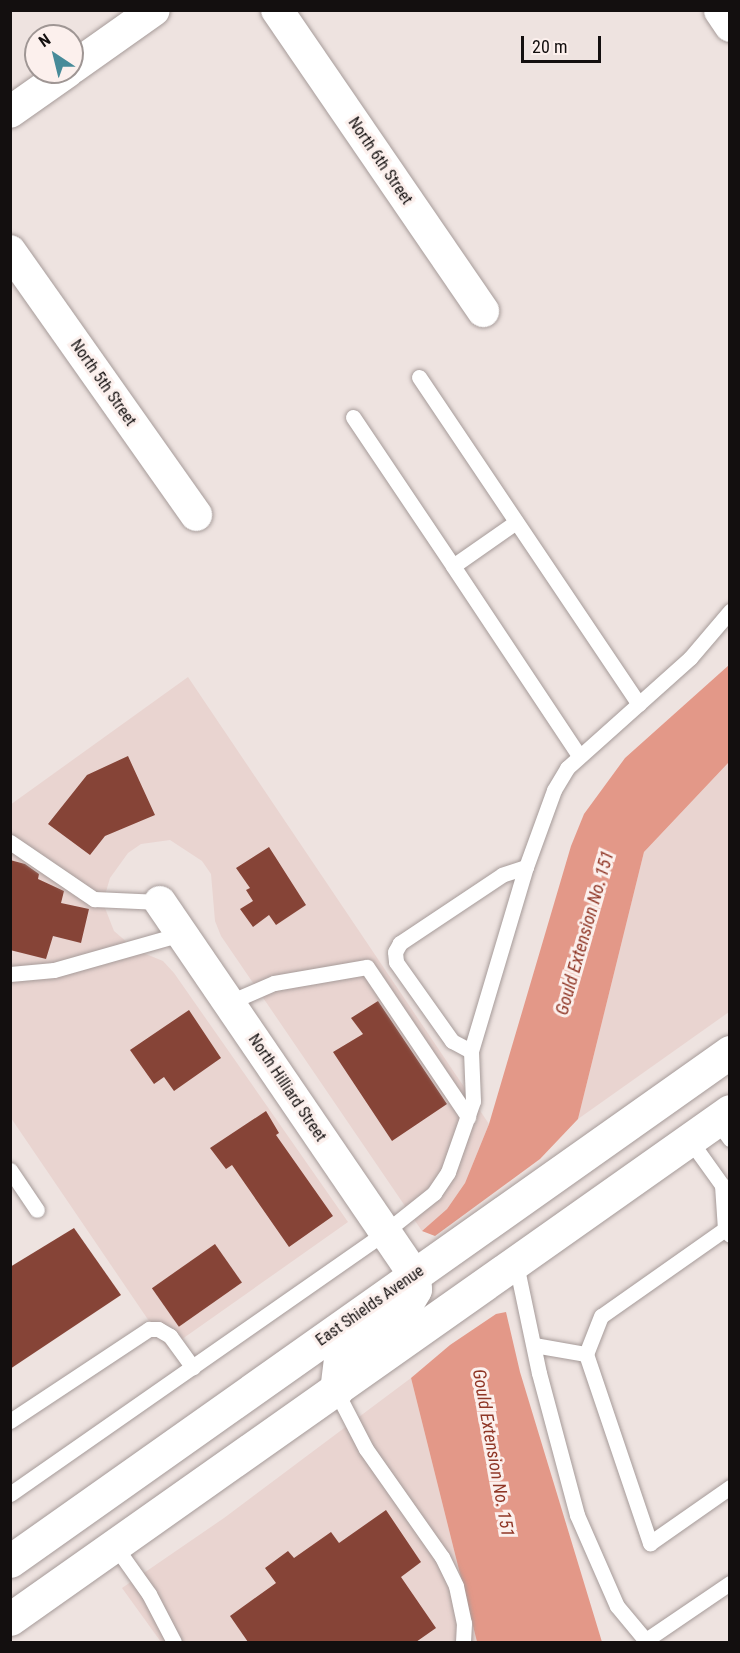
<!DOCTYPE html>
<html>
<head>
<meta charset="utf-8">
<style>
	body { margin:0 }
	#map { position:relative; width:740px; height:1653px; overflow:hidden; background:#eee3e0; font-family:"Roboto Condensed",sans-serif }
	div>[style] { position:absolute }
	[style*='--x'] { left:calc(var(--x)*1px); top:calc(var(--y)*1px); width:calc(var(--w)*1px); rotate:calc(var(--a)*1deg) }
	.built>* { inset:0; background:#e9d4d0 }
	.water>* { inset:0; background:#e39888 }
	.building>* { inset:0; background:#864437; transform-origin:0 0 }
	.roads { filter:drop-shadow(0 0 2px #a69b99) drop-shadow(0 0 2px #a69b99) }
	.lane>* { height:15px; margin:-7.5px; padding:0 7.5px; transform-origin:7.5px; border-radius:7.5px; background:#fff }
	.street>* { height:32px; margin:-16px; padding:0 16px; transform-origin:16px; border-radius:16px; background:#fff }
	.secondary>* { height:33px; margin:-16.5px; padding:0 16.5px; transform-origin:16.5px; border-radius:16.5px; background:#fff }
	span { translate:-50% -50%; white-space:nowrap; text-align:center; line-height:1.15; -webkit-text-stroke:6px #fcf0ed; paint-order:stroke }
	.street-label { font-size:16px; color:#130f0f }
	.water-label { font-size:18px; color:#8f3626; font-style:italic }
	.frame { position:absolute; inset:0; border:12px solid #130f0f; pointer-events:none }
	.north { position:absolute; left:24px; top:24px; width:60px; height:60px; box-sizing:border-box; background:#fcf0ed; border:2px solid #9f9694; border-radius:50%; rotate:325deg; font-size:16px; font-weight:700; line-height:24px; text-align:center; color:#130f0f }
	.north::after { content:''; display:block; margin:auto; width:21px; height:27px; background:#478b99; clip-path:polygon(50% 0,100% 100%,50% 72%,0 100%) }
	.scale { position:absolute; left:521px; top:36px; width:80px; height:27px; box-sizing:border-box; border:3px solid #130f0f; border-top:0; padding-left:8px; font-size:18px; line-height:21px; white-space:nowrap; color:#130f0f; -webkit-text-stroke:4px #fcf0ed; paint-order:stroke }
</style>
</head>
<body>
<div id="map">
	<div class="built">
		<i style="clip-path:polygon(188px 677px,489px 1124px,465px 1183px,447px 1209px,422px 1231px,221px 936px,215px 921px,211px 874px,202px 861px,170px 840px,141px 844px,128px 853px,110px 878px,105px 895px,105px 908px,114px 931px,136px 950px,163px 961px,174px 973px,348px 1222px,168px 1349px,11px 1118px,10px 805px)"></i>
		<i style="clip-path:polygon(729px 762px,729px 1012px,578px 1119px,644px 852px)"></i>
		<i style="clip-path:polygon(411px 1378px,477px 1642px,161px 1642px,122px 1588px,224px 1518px)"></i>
	</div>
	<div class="water">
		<i style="clip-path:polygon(729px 665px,729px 762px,644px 852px,578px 1119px,540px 1159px,435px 1236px,422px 1231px,447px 1209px,465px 1183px,489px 1124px,571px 846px,584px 814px,625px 758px)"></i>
		<i style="clip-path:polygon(506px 1312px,520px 1372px,602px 1642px,477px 1642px,411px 1378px,450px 1345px,496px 1314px)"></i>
	</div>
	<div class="building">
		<i style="clip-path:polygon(128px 756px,155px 815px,105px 836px,90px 855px,48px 824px,87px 775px)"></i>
		<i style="clip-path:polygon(269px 847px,306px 905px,276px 925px,269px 915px,253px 927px,240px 909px,253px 901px,246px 890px,250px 888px,236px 868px)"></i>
		<i style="clip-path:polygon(10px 860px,25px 864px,39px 874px,38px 879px,64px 891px,61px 903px,89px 909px,81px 943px,53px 936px,46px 959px,10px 950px)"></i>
		<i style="clip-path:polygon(378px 1001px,447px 1104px,392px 1141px,333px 1052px,363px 1034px,351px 1018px)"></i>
		<i style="clip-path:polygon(189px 1010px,221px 1058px,174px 1091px,164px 1077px,154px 1084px,130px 1050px)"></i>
		<i style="clip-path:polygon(266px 1111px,279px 1133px,276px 1135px,333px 1216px,289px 1247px,232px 1165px,226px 1169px,210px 1148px)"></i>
		<i style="clip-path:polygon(74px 1228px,121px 1295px,10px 1369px,10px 1267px)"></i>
		<i style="left:215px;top:1244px;width:47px;height:77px;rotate:55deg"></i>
		<i style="clip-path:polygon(386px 1510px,421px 1562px,401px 1577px,436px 1628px,416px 1642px,248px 1642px,230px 1616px,276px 1583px,265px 1568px,288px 1551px,294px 1558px,331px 1532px,339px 1543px)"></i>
	</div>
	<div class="roads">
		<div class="lane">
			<i style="--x:419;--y:377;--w:394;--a:56.1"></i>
			<i style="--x:353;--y:417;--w:179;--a:56.1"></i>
			<i style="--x:453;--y:566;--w:77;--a:-34.9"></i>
			<i style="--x:453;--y:566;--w:228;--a:56.4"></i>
			<i style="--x:10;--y:842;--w:102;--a:34.2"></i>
			<i style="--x:94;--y:899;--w:66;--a:2.6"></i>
			<i style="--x:526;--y:867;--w:82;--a:-70"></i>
			<i style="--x:554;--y:790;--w:26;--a:-59"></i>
			<i style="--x:567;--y:768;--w:165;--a:-41.8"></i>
			<i style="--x:690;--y:658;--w:62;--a:-49.6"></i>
			<i style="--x:10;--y:974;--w:44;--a:-5.2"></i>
			<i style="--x:54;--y:970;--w:132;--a:-15.8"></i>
			<i style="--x:230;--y:1002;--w:48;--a:-23.4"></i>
			<i style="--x:274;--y:983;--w:94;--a:-9.8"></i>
			<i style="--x:367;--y:967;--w:181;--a:56"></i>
			<i style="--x:716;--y:1120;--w:24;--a:54"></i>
			<i style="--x:689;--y:1139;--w:57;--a:54.3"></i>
			<i style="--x:722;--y:1185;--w:44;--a:86.1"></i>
			<i style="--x:10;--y:1170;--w:48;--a:56"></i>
			<i style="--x:730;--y:1235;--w:8;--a:-130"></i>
			<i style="--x:725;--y:1229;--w:151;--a:144.9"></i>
			<i style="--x:601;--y:1316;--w:41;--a:111.5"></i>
			<i style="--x:586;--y:1354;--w:200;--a:71.3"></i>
			<i style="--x:650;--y:1543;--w:98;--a:-35"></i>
			<i style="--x:516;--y:1264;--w:111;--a:78.1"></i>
			<i style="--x:539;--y:1373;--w:147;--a:75"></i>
			<i style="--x:577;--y:1515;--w:99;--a:66.3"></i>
			<i style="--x:617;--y:1606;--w:47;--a:50.2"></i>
			<i style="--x:534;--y:1345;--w:53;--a:9.8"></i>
			<i style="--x:336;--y:1391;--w:65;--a:62.7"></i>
			<i style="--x:366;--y:1449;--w:132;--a:54.9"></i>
			<i style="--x:442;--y:1557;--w:32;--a:64"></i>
			<i style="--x:456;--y:1586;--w:38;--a:78"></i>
			<i style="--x:464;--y:1623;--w:19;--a:93"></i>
			<i style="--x:10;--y:1421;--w:167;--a:-33.5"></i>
			<i style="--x:149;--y:1329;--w:9;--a:0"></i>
			<i style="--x:158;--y:1329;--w:14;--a:30"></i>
			<i style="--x:170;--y:1336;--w:39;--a:54"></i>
			<i style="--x:10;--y:1494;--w:457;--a:-34.9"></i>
			<i style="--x:385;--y:1232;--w:63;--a:-38.5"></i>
			<i style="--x:434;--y:1193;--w:25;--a:-56"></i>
			<i style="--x:448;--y:1172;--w:75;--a:-70.6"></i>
			<i style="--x:473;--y:1101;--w:50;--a:-92.3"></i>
			<i style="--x:471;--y:1051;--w:192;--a:-73.4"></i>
			<i style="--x:526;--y:867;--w:25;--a:162"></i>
			<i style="--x:502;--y:875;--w:123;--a:146.3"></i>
			<i style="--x:400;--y:943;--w:10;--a:119"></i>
			<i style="--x:395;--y:952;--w:10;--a:84"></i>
			<i style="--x:396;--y:962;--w:97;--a:54.7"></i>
			<i style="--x:452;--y:1041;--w:21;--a:28"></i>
			<i style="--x:115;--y:1546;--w:59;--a:54.7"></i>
			<i style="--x:149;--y:1594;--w:54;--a:62.5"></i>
			<i style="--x:646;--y:1640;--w:102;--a:-34.2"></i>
		</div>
		<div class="street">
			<i style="--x:277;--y:10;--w:365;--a:55.6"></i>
			<i style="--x:72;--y:68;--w:100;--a:-35.3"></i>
			<i style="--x:10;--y:112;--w:70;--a:-35.1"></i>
			<i style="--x:10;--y:251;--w:323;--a:54.8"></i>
			<i style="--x:160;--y:902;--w:450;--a:55.7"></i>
		</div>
		<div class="secondary">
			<i style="--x:720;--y:10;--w:18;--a:56"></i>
			<i style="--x:336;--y:1391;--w:31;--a:-83"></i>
			<i style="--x:340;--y:1360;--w:74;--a:-36.7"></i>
			<i style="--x:399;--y:1316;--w:31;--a:-59"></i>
			<i style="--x:415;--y:1289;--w:15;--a:-94"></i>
			<i style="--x:10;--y:1561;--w:882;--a:-35.26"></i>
			<i style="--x:10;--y:1619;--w:881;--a:-35.21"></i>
		</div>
	</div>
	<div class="street-label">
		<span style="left:380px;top:161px;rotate:56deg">North 6th Street</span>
		<span style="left:103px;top:383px;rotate:55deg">North 5th Street</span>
		<span style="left:287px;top:1088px;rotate:56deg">North Hilliard Street</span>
		<span style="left:370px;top:1306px;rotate:-35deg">East Shields Avenue</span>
	</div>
	<div class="water-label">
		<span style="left:585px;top:933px;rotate:-74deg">Gould Extension No. 151</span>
		<span style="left:493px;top:1453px;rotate:80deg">Gould Extension No. 151</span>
	</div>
	<div class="frame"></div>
	<div class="north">N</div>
	<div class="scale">20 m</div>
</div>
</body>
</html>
